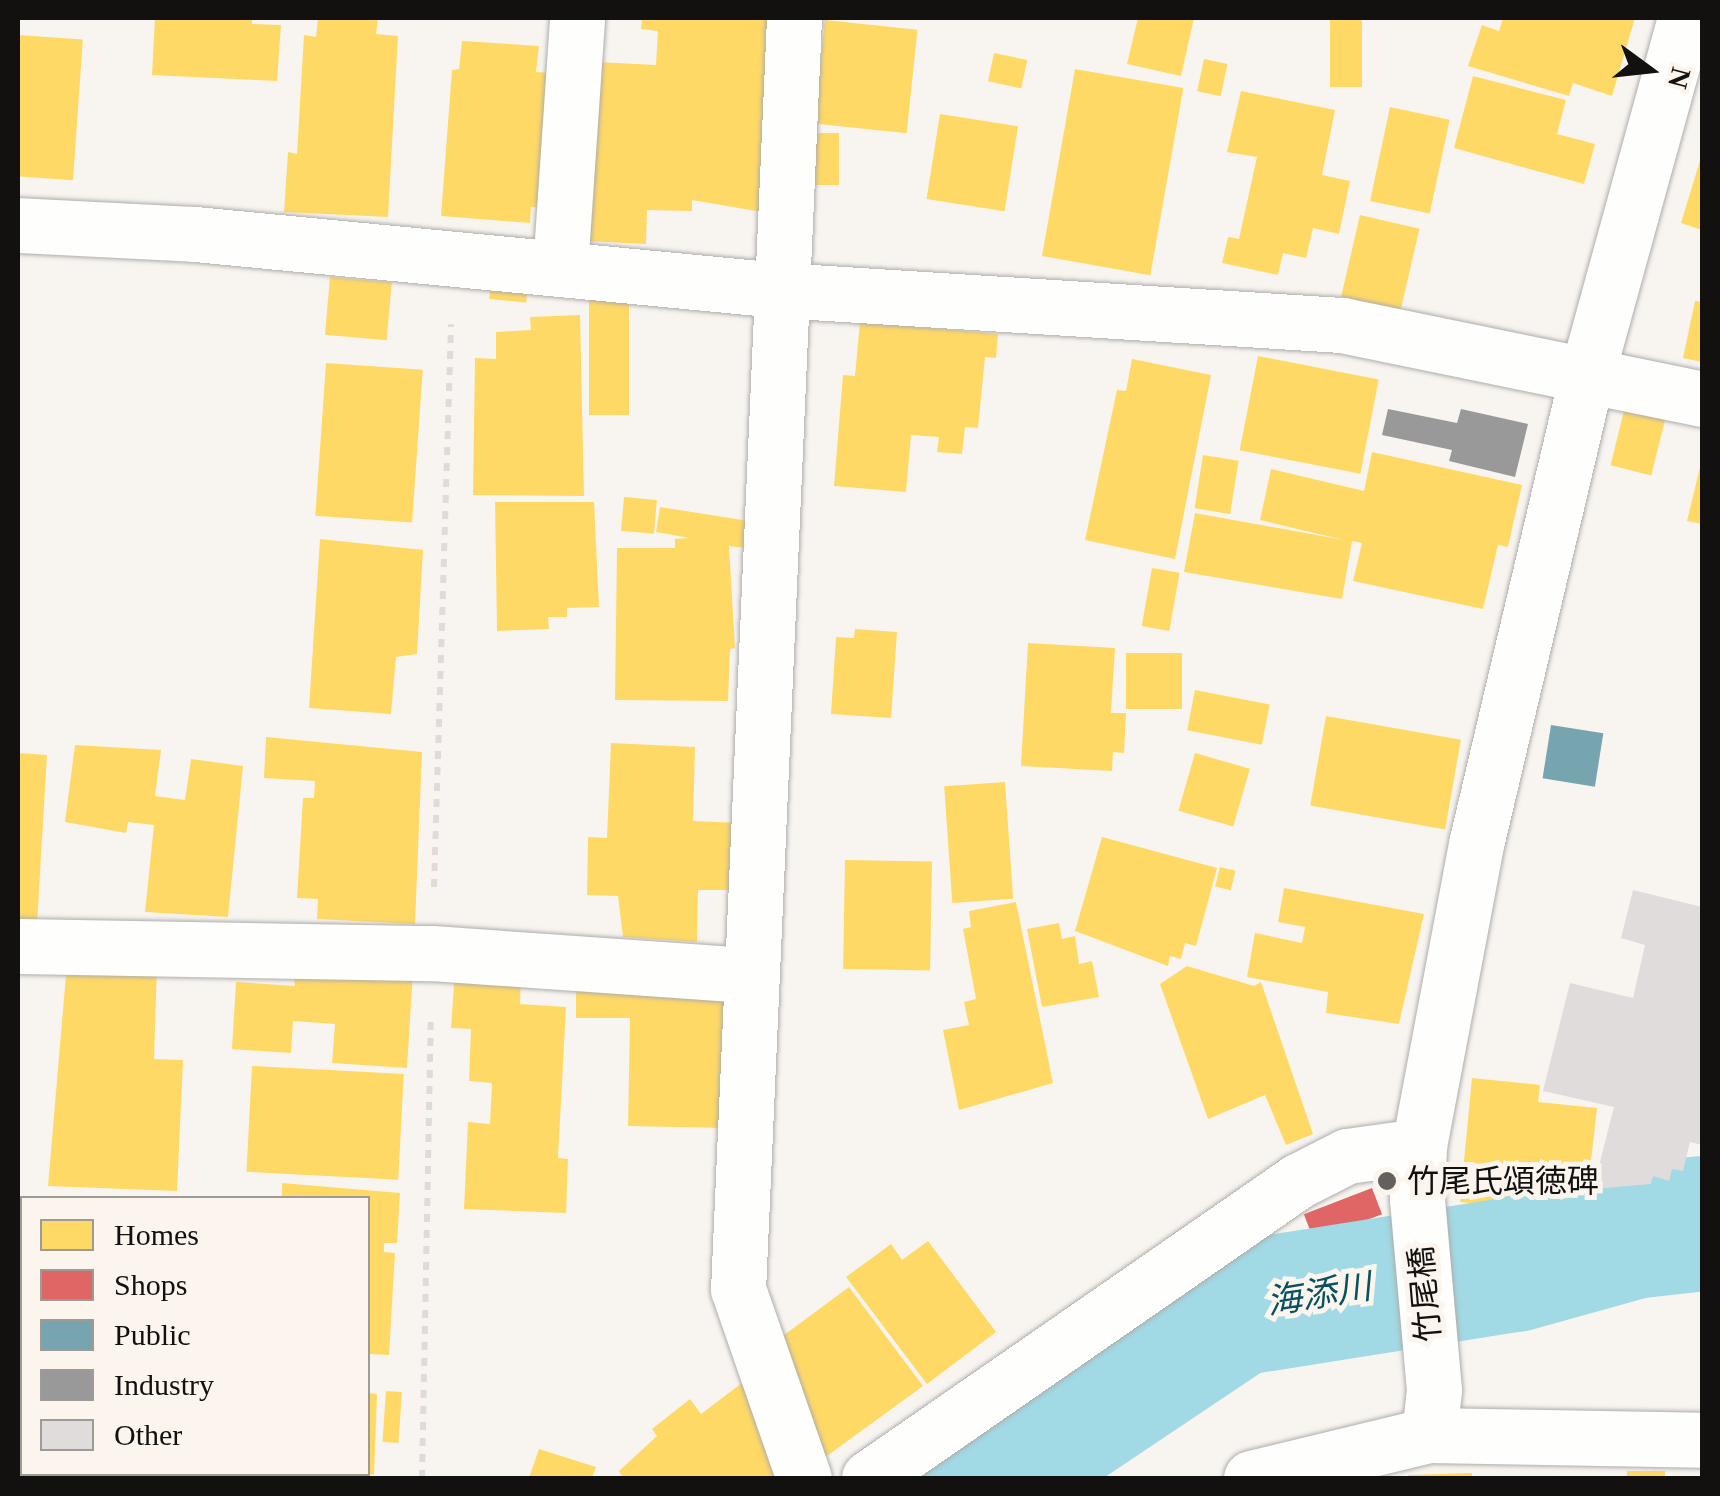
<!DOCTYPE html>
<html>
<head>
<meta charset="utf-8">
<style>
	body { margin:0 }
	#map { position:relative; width:1720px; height:1496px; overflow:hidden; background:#f8f5f1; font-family:"Times New Roman","Noto Sans JP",serif }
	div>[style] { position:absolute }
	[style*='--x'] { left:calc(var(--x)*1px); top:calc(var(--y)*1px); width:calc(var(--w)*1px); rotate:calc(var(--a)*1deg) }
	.homes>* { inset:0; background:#ffd966; transform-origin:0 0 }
	.shops>* { inset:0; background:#e06666; transform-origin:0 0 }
	.public>* { inset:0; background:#76a5af; transform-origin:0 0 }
	.industry>* { inset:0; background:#999 }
	.river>* { height:135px; margin:-67.5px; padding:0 67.5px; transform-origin:67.5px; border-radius:67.5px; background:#a1d9e4 }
	.building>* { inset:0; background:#dfdcdb }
	.path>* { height:6px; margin-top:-3px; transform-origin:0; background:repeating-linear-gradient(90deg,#dddcda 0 8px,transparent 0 16px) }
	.roads { filter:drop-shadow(0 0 2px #afadaa) drop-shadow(0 0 2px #afadaa) }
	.minor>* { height:55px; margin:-27.5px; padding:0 27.5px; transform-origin:27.5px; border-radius:27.5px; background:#fefefd }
	.dots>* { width:28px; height:28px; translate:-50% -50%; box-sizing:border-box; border:5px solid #fbf5ee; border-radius:50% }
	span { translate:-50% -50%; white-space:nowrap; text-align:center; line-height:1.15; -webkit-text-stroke:10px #fbf5ee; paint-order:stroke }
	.poi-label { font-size:32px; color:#13110f }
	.left { translate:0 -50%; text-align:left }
	.street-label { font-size:32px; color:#13110f }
	.water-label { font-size:35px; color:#07525e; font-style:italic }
	.frame { position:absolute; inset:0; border:20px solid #13110f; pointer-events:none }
	.legend { position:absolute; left:20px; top:1196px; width:350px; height:280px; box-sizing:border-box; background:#fbf5ee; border:2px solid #9e9a95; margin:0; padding:12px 18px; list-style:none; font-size:30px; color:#13110f }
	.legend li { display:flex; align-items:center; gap:20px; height:50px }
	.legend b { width:50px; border:2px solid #9e9a95 }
	.north { position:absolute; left:1600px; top:20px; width:100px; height:100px; -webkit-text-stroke:8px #fbf5ee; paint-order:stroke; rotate:105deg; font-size:28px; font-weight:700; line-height:40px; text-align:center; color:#13110f }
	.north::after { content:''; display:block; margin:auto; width:35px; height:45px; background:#13110f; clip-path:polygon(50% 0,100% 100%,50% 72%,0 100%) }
</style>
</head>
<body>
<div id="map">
	<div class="homes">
		<i style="clip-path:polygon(155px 18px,252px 18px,252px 24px,281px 25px,277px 81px,152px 75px)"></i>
		<i style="clip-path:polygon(318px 18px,378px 19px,376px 34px,398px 36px,388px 217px,284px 212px,288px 152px,297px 154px,304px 35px,316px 37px)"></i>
		<i style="clip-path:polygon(642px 18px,782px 18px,762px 212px,692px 200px,692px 211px,647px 210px,646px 244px,587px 241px,597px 62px,656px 65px,658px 31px,641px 29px)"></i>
		<i style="clip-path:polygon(1138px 18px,1194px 18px,1181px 76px,1127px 64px)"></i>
		<i style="left:1330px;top:18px;width:32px;height:69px"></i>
		<i style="clip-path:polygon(1503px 18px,1635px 18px,1612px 96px,1573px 83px,1569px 96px,1468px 66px,1482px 25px,1499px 31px)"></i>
		<i style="left:825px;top:20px;width:93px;height:104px;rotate:6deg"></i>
		<i style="left:18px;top:35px;width:65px;height:141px;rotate:4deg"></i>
		<i style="clip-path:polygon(462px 41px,539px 46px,536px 72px,550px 73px,540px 207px,531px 207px,530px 223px,441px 216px,452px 70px,459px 69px)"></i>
		<i style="left:994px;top:53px;width:34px;height:29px;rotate:12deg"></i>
		<i style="left:1204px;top:59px;width:24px;height:33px;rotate:12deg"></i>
		<i style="left:1075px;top:69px;width:110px;height:190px;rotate:10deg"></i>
		<i style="clip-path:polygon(1473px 76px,1566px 100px,1557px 134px,1595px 144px,1584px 184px,1454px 148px)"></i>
		<i style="clip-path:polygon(1241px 91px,1335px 110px,1322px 175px,1350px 181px,1339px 234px,1313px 228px,1306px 258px,1283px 253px,1278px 275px,1222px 263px,1228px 237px,1239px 239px,1257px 157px,1227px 152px)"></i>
		<i style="left:1390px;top:107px;width:61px;height:96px;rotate:12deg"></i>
		<i style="left:940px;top:114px;width:79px;height:86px;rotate:9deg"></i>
		<i style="left:813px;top:133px;width:26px;height:52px"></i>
		<i style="clip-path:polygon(1702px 154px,1702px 230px,1681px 223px)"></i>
		<i style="left:1360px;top:215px;width:61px;height:85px;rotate:13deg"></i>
		<i style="left:330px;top:277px;width:62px;height:58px;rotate:5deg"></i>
		<i style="left:491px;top:283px;width:37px;height:16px;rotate:6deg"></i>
		<i style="left:589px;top:298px;width:40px;height:117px"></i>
		<i style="clip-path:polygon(1695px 301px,1702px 302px,1702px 362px,1683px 358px)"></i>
		<i style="clip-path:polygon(580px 315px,584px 496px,473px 495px,475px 358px,496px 359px,496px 332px,531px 330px,530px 317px)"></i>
		<i style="clip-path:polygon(860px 322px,998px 334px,996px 358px,985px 357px,978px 428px,965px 427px,962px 454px,937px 452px,939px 437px,911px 435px,906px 492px,834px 486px,843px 375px,855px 376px)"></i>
		<i style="left:1258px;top:356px;width:123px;height:96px;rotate:11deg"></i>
		<i style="clip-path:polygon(1132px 359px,1211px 375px,1175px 559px,1085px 540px,1117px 390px,1126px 391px)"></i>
		<i style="left:326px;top:363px;width:97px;height:153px;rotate:4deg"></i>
		<i style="left:1625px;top:407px;width:42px;height:60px;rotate:14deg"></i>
		<i style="clip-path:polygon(1372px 452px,1522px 485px,1508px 547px,1498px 545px,1483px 609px,1353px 581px,1362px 543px,1352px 541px,1342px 599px,1184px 572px,1195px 513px,1344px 540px,1260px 520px,1271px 469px,1364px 491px)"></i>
		<i style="left:1203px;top:455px;width:36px;height:54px;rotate:9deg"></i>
		<i style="clip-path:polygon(1702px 459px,1702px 524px,1687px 521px)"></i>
		<i style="left:624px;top:497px;width:33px;height:34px;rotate:5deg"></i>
		<i style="clip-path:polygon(495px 502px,594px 502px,599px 607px,567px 608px,567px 617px,548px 617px,549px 629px,497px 631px)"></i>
		<i style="clip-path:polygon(660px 507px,749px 521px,746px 548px,729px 546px,735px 648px,730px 649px,728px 701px,615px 700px,617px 548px,675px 548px,675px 539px,690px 538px,656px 532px)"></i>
		<i style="clip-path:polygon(320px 539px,423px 550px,417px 654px,396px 657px,391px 714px,309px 708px)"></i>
		<i style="left:1152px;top:568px;width:28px;height:59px;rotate:10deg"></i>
		<i style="clip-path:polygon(855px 629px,897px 632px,891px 718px,831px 714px,836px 637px,854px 638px)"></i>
		<i style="clip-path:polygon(1028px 643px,1115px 648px,1111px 713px,1126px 713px,1124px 753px,1113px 752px,1112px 771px,1021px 766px)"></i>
		<i style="left:1182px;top:653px;width:56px;height:56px;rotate:90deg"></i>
		<i style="left:1195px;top:690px;width:76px;height:41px;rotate:11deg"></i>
		<i style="left:1326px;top:716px;width:137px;height:91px;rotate:10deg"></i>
		<i style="clip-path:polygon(266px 737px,422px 752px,415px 924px,317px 919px,318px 899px,297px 898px,303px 798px,314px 798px,315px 781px,264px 778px)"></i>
		<i style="clip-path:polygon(611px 743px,695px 747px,693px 821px,740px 823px,739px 890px,698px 890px,697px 942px,623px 937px,618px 896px,587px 895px,588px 837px,607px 838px)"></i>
		<i style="clip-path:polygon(75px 745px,161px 750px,155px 796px,185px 800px,191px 759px,243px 766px,228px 917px,145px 912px,154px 825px,128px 822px,126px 833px,65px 822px)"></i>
		<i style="clip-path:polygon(18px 753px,47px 755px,37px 924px,18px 923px)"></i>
		<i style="left:1195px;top:753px;width:57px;height:60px;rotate:16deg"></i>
		<i style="left:1005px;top:782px;width:117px;height:61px;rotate:86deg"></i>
		<i style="clip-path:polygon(1102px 837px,1217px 868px,1196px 946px,1185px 943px,1181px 959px,1170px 956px,1168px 966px,1075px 931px)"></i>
		<i style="left:845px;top:860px;width:87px;height:109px;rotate:1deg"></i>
		<i style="left:1220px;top:867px;width:16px;height:20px;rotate:14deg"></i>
		<i style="clip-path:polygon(1284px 888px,1424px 914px,1399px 1024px,1326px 1013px,1328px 992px,1247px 977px,1255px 933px,1302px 943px,1305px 927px,1278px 922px)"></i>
		<i style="clip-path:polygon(1016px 902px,1053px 1083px,959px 1110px,943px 1030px,969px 1025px,964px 1002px,976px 999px,963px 929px,971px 927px,969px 911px)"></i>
		<i style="clip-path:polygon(1059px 923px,1062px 939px,1075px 936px,1079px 964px,1092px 961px,1099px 997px,1042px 1007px,1027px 929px)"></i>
		<i style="clip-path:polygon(67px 963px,157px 966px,154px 1059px,183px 1060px,177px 1191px,48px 1186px)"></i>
		<i style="clip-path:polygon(306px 964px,413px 971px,407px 1068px,332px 1063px,335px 1024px,293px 1021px,291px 1053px,232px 1049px,236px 982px,295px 986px,294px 978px,306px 979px)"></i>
		<i style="clip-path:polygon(1187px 966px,1254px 986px,1261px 982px,1313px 1134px,1286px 1145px,1265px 1095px,1208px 1119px,1160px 984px)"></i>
		<i style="clip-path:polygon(455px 970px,521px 974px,520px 1004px,566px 1007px,558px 1158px,568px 1159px,566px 1213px,464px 1209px,468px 1122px,490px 1124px,492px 1083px,469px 1081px,471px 1029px,451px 1028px)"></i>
		<i style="clip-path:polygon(576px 979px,735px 987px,727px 1128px,628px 1126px,630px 1018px,576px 1018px)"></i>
		<i style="left:252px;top:1066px;width:152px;height:106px;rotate:3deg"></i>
		<i style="clip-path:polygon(1472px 1078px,1540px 1085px,1538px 1102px,1597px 1108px,1588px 1188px,1516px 1208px,1460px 1202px)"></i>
		<i style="clip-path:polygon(282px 1183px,400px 1193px,397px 1243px,384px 1243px,384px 1252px,395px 1253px,389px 1355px,368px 1354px,368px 1198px,282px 1198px)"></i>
		<i style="clip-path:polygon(928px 1241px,996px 1332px,927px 1384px,846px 1277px,891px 1244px,902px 1260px)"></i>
		<i style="clip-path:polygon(849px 1287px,923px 1386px,820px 1461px,776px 1341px)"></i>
		<i style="clip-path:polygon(750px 1377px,799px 1478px,623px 1478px,619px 1471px,657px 1436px,652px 1429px,690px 1399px,701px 1414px)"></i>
		<i style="left:386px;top:1391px;width:16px;height:51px;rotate:4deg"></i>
		<i style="clip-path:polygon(368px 1393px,377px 1394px,374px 1475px,368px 1474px)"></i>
		<i style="clip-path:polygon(539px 1449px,596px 1467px,592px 1478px,529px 1478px)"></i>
		<i style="left:1627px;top:1471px;width:38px;height:7px"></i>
		<i style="clip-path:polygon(1472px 1473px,1472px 1478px,1408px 1478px,1408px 1475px)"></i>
		<i style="left:98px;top:1474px;width:53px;height:4px"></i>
		<i style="clip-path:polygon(174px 1474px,265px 1474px,174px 1478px)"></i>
		<i style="clip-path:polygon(286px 1474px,359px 1474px,285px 1478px)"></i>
	</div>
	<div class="shops">
		<i style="left:1372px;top:1188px;width:28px;height:73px;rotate:69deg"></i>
	</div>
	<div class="public">
		<i style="left:1551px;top:725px;width:53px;height:54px;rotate:9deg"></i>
	</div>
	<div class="industry">
		<i style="clip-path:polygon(1388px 409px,1457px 423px,1461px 409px,1528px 424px,1515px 477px,1449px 461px,1452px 450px,1382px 435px)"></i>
	</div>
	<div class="river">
		<i style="--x:981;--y:1478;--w:306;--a:-33.8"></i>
		<i style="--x:1235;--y:1308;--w:282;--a:-9"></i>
		<i style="--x:1514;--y:1264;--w:123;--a:-15.6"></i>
		<i style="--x:1632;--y:1231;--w:70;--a:-6.5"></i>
	</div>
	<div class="building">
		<i style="clip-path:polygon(1633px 890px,1702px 907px,1702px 1145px,1690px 1142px,1683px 1171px,1672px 1169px,1669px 1181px,1653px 1176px,1651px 1184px,1593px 1189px,1614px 1107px,1543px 1091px,1570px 983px,1633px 998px,1645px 945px,1621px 938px)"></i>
	</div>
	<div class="path">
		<i style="--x:434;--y:887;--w:563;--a:-88.27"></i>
		<i style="--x:422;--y:1478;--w:459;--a:-88.9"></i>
	</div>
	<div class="roads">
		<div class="minor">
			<i style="--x:794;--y:18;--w:1272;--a:92.52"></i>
			<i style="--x:738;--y:1289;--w:200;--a:70.8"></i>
			<i style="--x:18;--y:225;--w:177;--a:2.9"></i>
			<i style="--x:195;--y:234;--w:587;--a:5.48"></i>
			<i style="--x:779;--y:290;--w:564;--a:3.56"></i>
			<i style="--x:1342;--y:325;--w:368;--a:11.6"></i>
			<i style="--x:560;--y:269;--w:252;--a:-86.1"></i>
			<i style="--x:18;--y:946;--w:414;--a:1"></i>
			<i style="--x:432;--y:953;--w:316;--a:4"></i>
			<i style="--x:1429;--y:1435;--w:45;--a:-83.7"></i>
			<i style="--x:1434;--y:1390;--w:192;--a:-95.1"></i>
			<i style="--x:1417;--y:1199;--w:53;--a:-87.8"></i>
			<i style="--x:1419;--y:1146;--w:311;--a:-79.3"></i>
			<i style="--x:1477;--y:840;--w:479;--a:-76.7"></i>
			<i style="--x:1587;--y:374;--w:369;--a:-74.6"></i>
			<i style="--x:869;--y:1478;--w:522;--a:-34.7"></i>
			<i style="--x:1298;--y:1181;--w:55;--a:-27"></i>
			<i style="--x:1347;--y:1156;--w:73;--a:-7.9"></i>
			<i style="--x:1251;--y:1478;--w:183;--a:-13.6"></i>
			<i style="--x:1429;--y:1435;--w:273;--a:1"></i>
		</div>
	</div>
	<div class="dots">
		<i style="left:1387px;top:1181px;background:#63615e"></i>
	</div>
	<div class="poi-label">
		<span class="left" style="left:1407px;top:1181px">竹尾氏頌徳碑</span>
	</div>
	<div class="street-label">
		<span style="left:1425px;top:1294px;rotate:-95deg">竹尾橋</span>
	</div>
	<div class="water-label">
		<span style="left:1319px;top:1295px;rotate:-9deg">海添川</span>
	</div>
	<div class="frame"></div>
	<ul class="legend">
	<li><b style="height:28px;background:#ffd966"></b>Homes</li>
	<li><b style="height:28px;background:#e06666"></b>Shops</li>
	<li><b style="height:28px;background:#76a5af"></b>Public</li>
	<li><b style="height:28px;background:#999"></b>Industry</li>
	<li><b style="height:28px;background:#dfdcdb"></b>Other</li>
	</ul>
	<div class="north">N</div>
</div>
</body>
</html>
